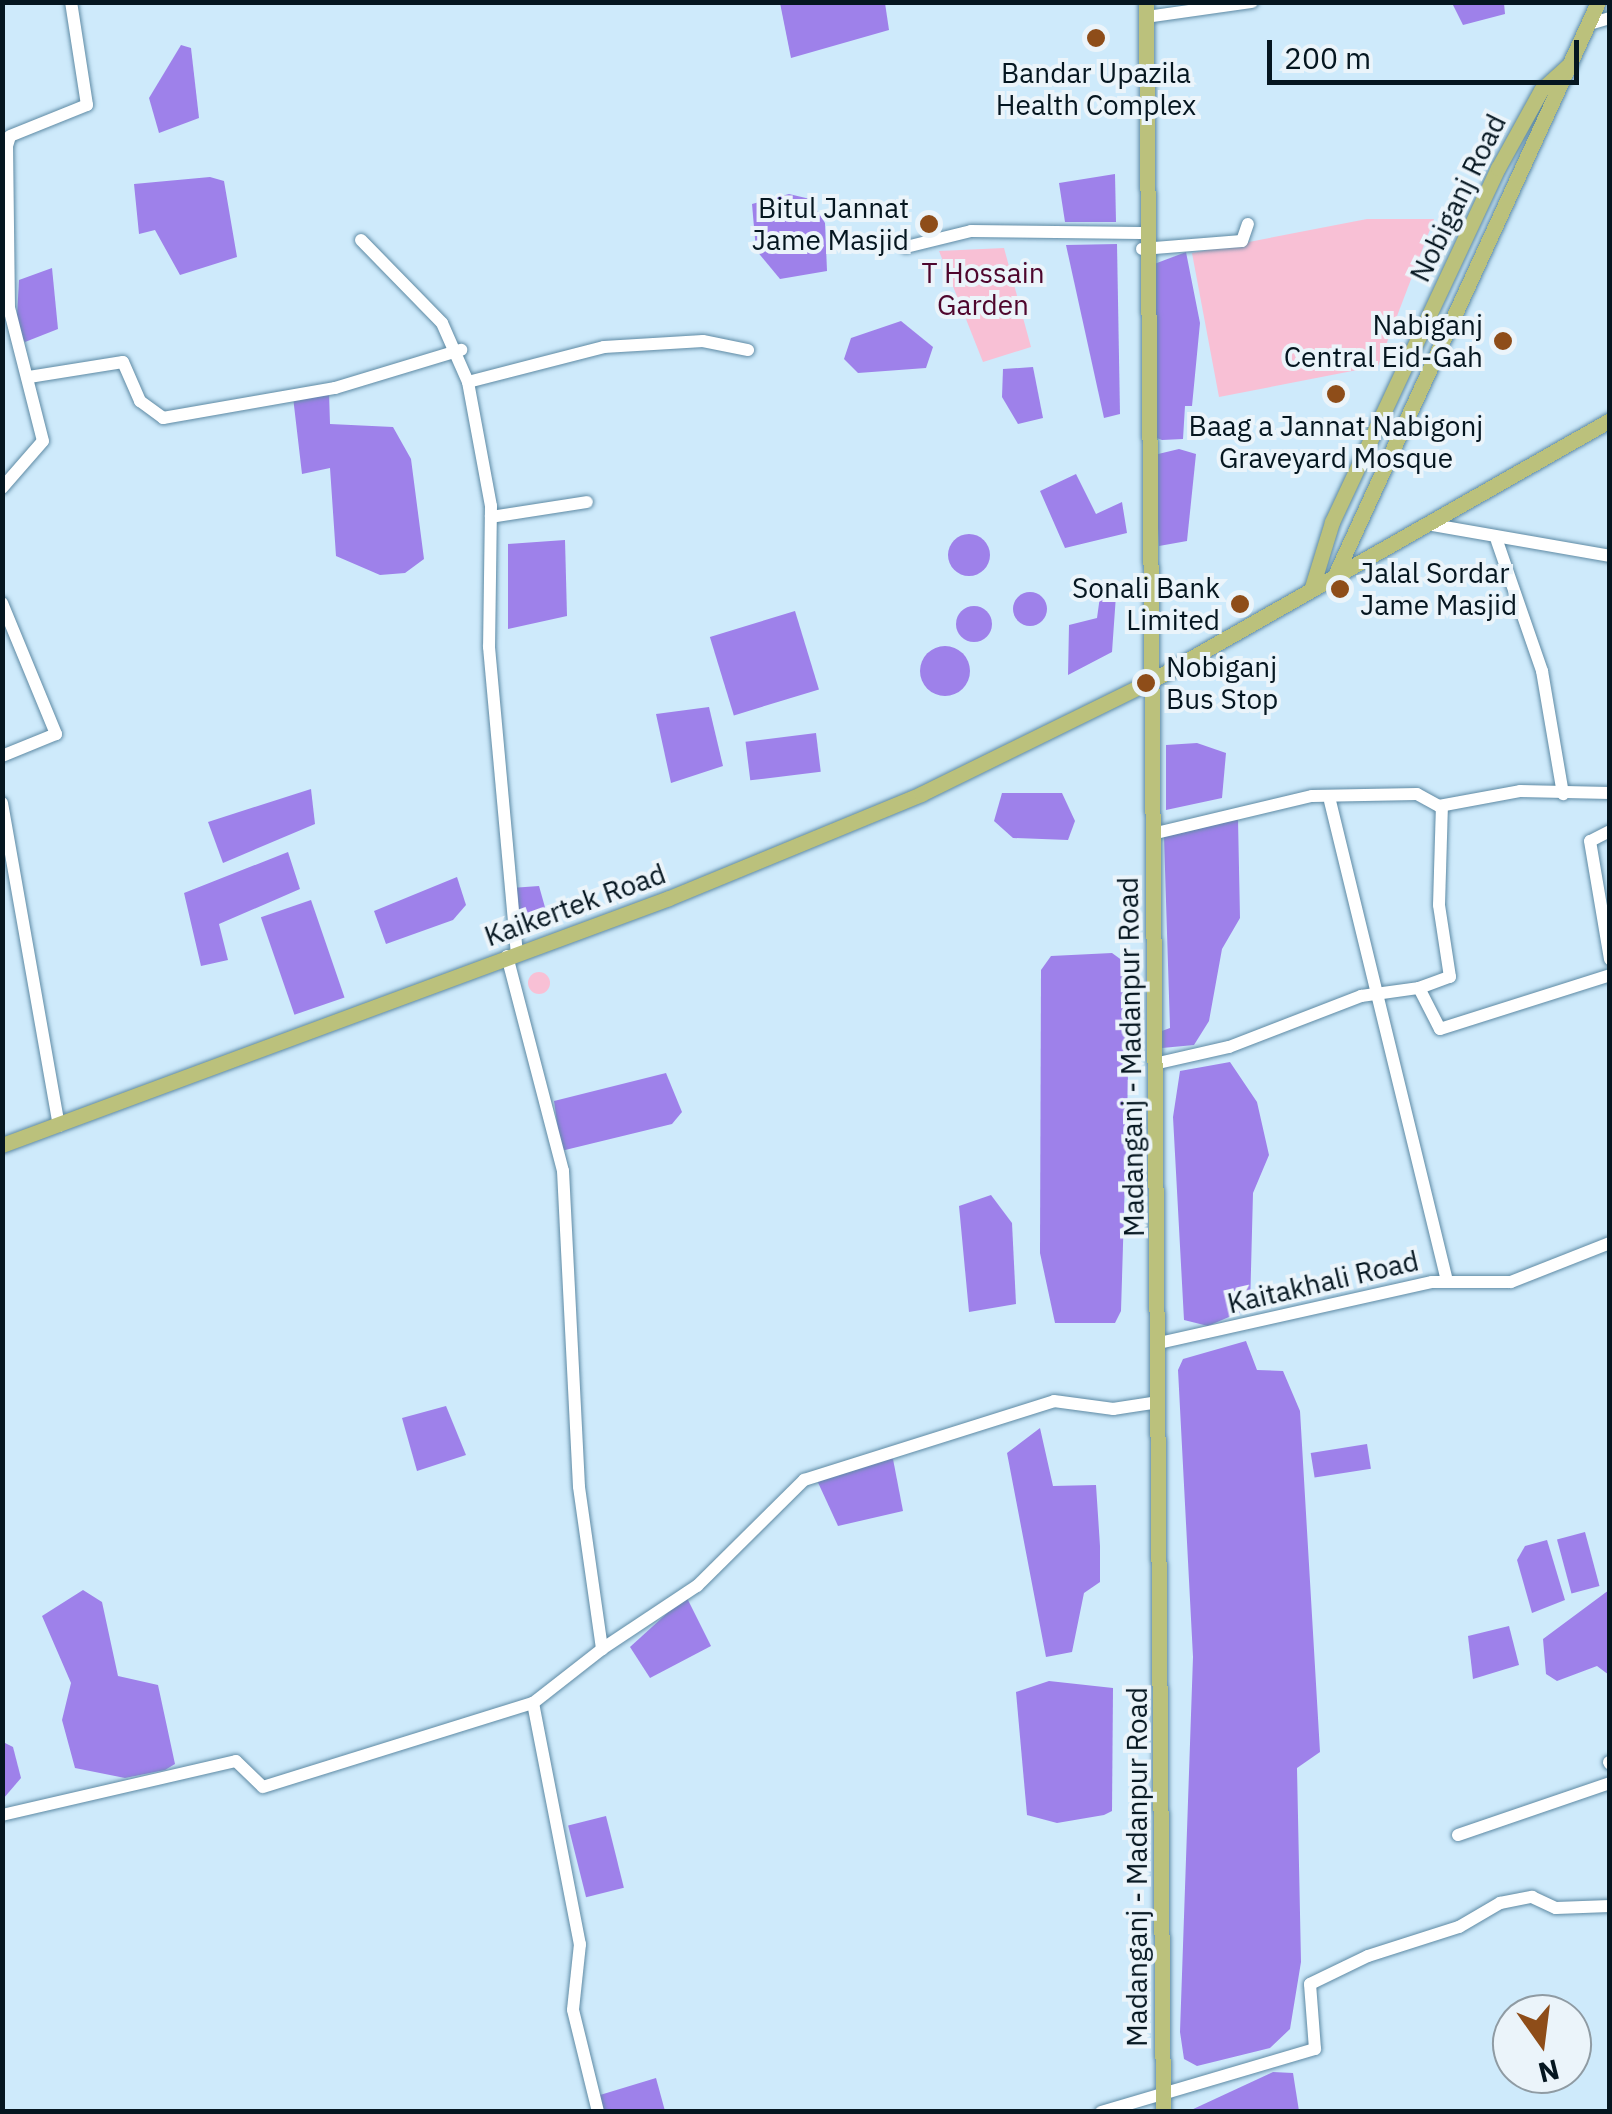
<!DOCTYPE html>
<html>
<head>
<meta charset="utf-8">
<style>
	body { margin:0 }
	#map { position:relative; width:1612px; height:2114px; overflow:hidden; background:#ceeafb; font-family:"IBM Plex Sans",sans-serif }
	div>[style] { position:absolute }
	[style*='--x'] { left:calc(var(--x)*1px); top:calc(var(--y)*1px); width:calc(var(--w)*1px); rotate:calc(var(--a)*1deg) }
	.green>* { inset:0; background:#f8c0d5 }
	.round { border-radius:50% }
	.water>* { inset:0; background:#9e81ea; transform-origin:0 0 }
	.roads { filter:drop-shadow(0 0 2px #5e8aa4) drop-shadow(0 0 2px #5e8aa4) }
	.minor>* { height:12px; margin:-6px; padding:0 6px; transform-origin:6px; border-radius:6px; background:#fff }
	.major>* { height:15px; margin:-7.5px; padding:0 7.5px; transform-origin:7.5px; border-radius:7.5px; background:#bbc17c }
	.dots>* { width:28px; height:28px; translate:-50% -50%; box-sizing:border-box; border:5px solid #ebf4fa; border-radius:50% }
	span { translate:-50% -50%; white-space:nowrap; text-align:center; line-height:1.15; -webkit-text-stroke:8px #ebf4fa; paint-order:stroke }
	.poi-label { font-size:28px; color:#051620 }
	.right { translate:-100% -50%; text-align:right }
	.left { translate:0 -50%; text-align:left }
	.street-label { font-size:28px; color:#051620 }
	.park-label { font-size:28px; color:#4f062d }
	.frame { position:absolute; inset:0; border:5px solid #051620; pointer-events:none }
	.north { position:absolute; left:1492px; top:1994px; width:100px; height:100px; box-sizing:border-box; background:#ebf4fa; border:2px solid #8f9ba3; border-radius:50%; rotate:166deg; font-size:28px; font-weight:700; line-height:40px; text-align:center; color:#051620 }
	.north::after { content:''; display:block; margin:auto; width:35px; height:45px; background:#8e4d19; clip-path:polygon(50% 0,100% 100%,50% 72%,0 100%) }
	.scale { position:absolute; left:1267px; top:40px; width:312px; height:45px; box-sizing:border-box; border:5px solid #051620; border-top:0; padding-left:12px; font-size:30px; line-height:35px; white-space:nowrap; color:#051620; -webkit-text-stroke:8px #ebf4fa; paint-order:stroke }
</style>
</head>
<body>
<div id="map">
	<div class="green">
		<i style="clip-path:polygon(1367px 219px,1434px 219px,1378px 366px,1219px 397px,1192px 253px)"></i>
		<i style="clip-path:polygon(1004px 248px,1031px 347px,983px 362px,939px 251px)"></i>
		<i class="round" style="left:528px;top:972px;width:22px;height:22px"></i>
	</div>
	<div class="water">
		<i style="clip-path:polygon(780px 3px,885px 3px,889px 30px,791px 58px)"></i>
		<i style="clip-path:polygon(1452px 3px,1504px 3px,1505px 14px,1463px 25px)"></i>
		<i style="clip-path:polygon(181px 45px,191px 48px,199px 118px,159px 133px,149px 98px)"></i>
		<i style="clip-path:polygon(1115px 174px,1116px 222px,1065px 222px,1059px 183px)"></i>
		<i style="clip-path:polygon(210px 177px,224px 181px,237px 257px,180px 275px,155px 230px,139px 234px,134px 184px)"></i>
		<i style="clip-path:polygon(789px 194px,810px 199px,825px 223px,827px 271px,780px 279px,756px 250px,752px 204px)"></i>
		<i style="clip-path:polygon(1117px 244px,1120px 414px,1104px 418px,1066px 245px)"></i>
		<i style="clip-path:polygon(1186px 252px,1200px 323px,1192px 406px,1185px 406px,1183px 439px,1162px 440px,1154px 437px,1149px 266px)"></i>
		<i style="clip-path:polygon(52px 268px,58px 329px,25px 342px,16px 333px,19px 280px)"></i>
		<i style="clip-path:polygon(901px 321px,933px 347px,926px 368px,858px 373px,844px 359px,851px 338px)"></i>
		<i style="clip-path:polygon(1033px 367px,1043px 418px,1018px 424px,1002px 397px,1003px 369px)"></i>
		<i style="clip-path:polygon(329px 392px,330px 424px,393px 427px,411px 459px,424px 559px,405px 573px,380px 575px,336px 556px,330px 468px,302px 474px,293px 397px)"></i>
		<i style="clip-path:polygon(1179px 449px,1196px 454px,1187px 541px,1159px 546px,1154px 455px)"></i>
		<i style="clip-path:polygon(1076px 474px,1096px 514px,1122px 502px,1127px 533px,1065px 548px,1040px 491px)"></i>
		<i class="round" style="left:948px;top:534px;width:42px;height:42px"></i>
		<i style="clip-path:polygon(565px 540px,567px 616px,508px 629px,508px 544px)"></i>
		<i style="clip-path:polygon(1117px 581px,1112px 652px,1068px 675px,1069px 625px,1097px 618px,1102px 582px)"></i>
		<i class="round" style="left:1013px;top:592px;width:34px;height:34px"></i>
		<i class="round" style="left:956px;top:606px;width:36px;height:36px"></i>
		<i style="left:795px;top:611px;width:82px;height:89px;rotate:73deg"></i>
		<i class="round" style="left:920px;top:646px;width:50px;height:50px"></i>
		<i style="clip-path:polygon(709px 707px,723px 766px,671px 783px,656px 714px)"></i>
		<i style="left:816px;top:733px;width:39px;height:71px;rotate:83deg"></i>
		<i style="clip-path:polygon(1197px 743px,1226px 753px,1222px 798px,1166px 810px,1166px 745px)"></i>
		<i style="clip-path:polygon(311px 789px,315px 824px,223px 863px,208px 822px)"></i>
		<i style="clip-path:polygon(1002px 793px,1062px 793px,1075px 821px,1068px 840px,1013px 838px,994px 821px)"></i>
		<i style="clip-path:polygon(1238px 819px,1240px 918px,1222px 949px,1209px 1021px,1194px 1045px,1162px 1048px,1159px 1032px,1170px 1028px,1164px 837px)"></i>
		<i style="clip-path:polygon(288px 852px,300px 889px,219px 924px,228px 960px,201px 966px,184px 893px)"></i>
		<i style="clip-path:polygon(457px 877px,466px 905px,453px 920px,386px 944px,374px 911px)"></i>
		<i style="clip-path:polygon(539px 886px,550px 925px,513px 929px,511px 888px)"></i>
		<i style="left:311px;top:900px;width:103px;height:53px;rotate:71deg"></i>
		<i style="clip-path:polygon(1112px 953px,1123px 961px,1128px 1081px,1121px 1311px,1115px 1323px,1055px 1323px,1040px 1253px,1041px 970px,1051px 956px)"></i>
		<i style="clip-path:polygon(1230px 1062px,1257px 1102px,1269px 1155px,1253px 1193px,1250px 1308px,1208px 1326px,1184px 1320px,1173px 1117px,1180px 1071px)"></i>
		<i style="clip-path:polygon(666px 1073px,682px 1112px,672px 1124px,561px 1151px,554px 1101px)"></i>
		<i style="clip-path:polygon(991px 1195px,1012px 1223px,1016px 1304px,969px 1312px,959px 1206px)"></i>
		<i style="clip-path:polygon(1246px 1341px,1257px 1370px,1283px 1371px,1300px 1411px,1320px 1752px,1297px 1768px,1301px 1962px,1290px 2029px,1270px 2048px,1197px 2066px,1184px 2059px,1180px 2032px,1193px 1657px,1178px 1370px,1183px 1359px)"></i>
		<i style="clip-path:polygon(446px 1406px,466px 1455px,417px 1471px,402px 1418px)"></i>
		<i style="clip-path:polygon(1040px 1428px,1053px 1486px,1096px 1485px,1100px 1546px,1100px 1582px,1084px 1593px,1072px 1652px,1046px 1657px,1007px 1453px)"></i>
		<i style="left:1367px;top:1444px;width:25px;height:57px;rotate:81deg"></i>
		<i style="clip-path:polygon(875px 1454px,893px 1459px,903px 1511px,838px 1526px,815px 1476px)"></i>
		<i style="left:1585px;top:1532px;width:56px;height:29px;rotate:75deg"></i>
		<i style="clip-path:polygon(1547px 1540px,1565px 1600px,1532px 1613px,1517px 1560px,1525px 1546px)"></i>
		<i style="clip-path:polygon(83px 1590px,102px 1602px,118px 1676px,158px 1685px,175px 1764px,165px 1770px,125px 1778px,75px 1768px,62px 1720px,71px 1683px,42px 1616px)"></i>
		<i style="clip-path:polygon(1609px 1590px,1609px 1675px,1597px 1666px,1557px 1681px,1546px 1674px,1543px 1639px)"></i>
		<i style="clip-path:polygon(686px 1596px,711px 1646px,650px 1678px,630px 1647px)"></i>
		<i style="clip-path:polygon(1509px 1626px,1519px 1665px,1473px 1679px,1468px 1636px)"></i>
		<i style="clip-path:polygon(1049px 1681px,1113px 1688px,1112px 1811px,1104px 1815px,1057px 1823px,1027px 1815px,1016px 1692px)"></i>
		<i style="clip-path:polygon(3px 1742px,13px 1747px,21px 1778px,3px 1799px)"></i>
		<i style="left:606px;top:1816px;width:74px;height:39px;rotate:76deg"></i>
		<i style="clip-path:polygon(1273px 2072px,1293px 2073px,1299px 2111px,1189px 2111px)"></i>
		<i style="clip-path:polygon(656px 2078px,665px 2111px,604px 2111px,600px 2095px)"></i>
	</div>
	<div class="roads">
		<div class="minor">
			<i style="--x:1146;--y:17;--w:107;--a:-8.1"></i>
			<i style="--x:1589;--y:24;--w:22;--a:-16"></i>
			<i style="--x:361;--y:240;--w:116;--a:45.7"></i>
			<i style="--x:442;--y:323;--w:64;--a:66.2"></i>
			<i style="--x:468;--y:382;--w:126;--a:79.5"></i>
			<i style="--x:491;--y:506;--w:141;--a:90.8"></i>
			<i style="--x:489;--y:647;--w:306;--a:84.8"></i>
			<i style="--x:906;--y:247;--w:67;--a:-13.8"></i>
			<i style="--x:971;--y:231;--w:170;--a:0.7"></i>
			<i style="--x:1142;--y:249;--w:100;--a:-4.6"></i>
			<i style="--x:1242;--y:241;--w:18;--a:-71"></i>
			<i style="--x:29;--y:377;--w:95;--a:-9.1"></i>
			<i style="--x:123;--y:362;--w:43;--a:66.4"></i>
			<i style="--x:140;--y:401;--w:29;--a:36"></i>
			<i style="--x:163;--y:418;--w:175;--a:-9.9"></i>
			<i style="--x:335;--y:388;--w:132;--a:-16.8"></i>
			<i style="--x:468;--y:382;--w:140;--a:-14.4"></i>
			<i style="--x:604;--y:347;--w:99;--a:-3.5"></i>
			<i style="--x:703;--y:341;--w:46;--a:11.3"></i>
			<i style="--x:2;--y:488;--w:62;--a:-48.9"></i>
			<i style="--x:43;--y:441;--w:137;--a:-104.3"></i>
			<i style="--x:9;--y:308;--w:162;--a:-90.7"></i>
			<i style="--x:7;--y:146;--w:10;--a:-73"></i>
			<i style="--x:10;--y:136;--w:83;--a:-21.9"></i>
			<i style="--x:87;--y:105;--w:104;--a:-98.8"></i>
			<i style="--x:491;--y:517;--w:97;--a:-8.9"></i>
			<i style="--x:1433;--y:525;--w:180;--a:9.9"></i>
			<i style="--x:1497;--y:541;--w:138;--a:70.9"></i>
			<i style="--x:1542;--y:671;--w:125;--a:80.3"></i>
			<i style="--x:2;--y:603;--w:142;--a:67.6"></i>
			<i style="--x:56;--y:734;--w:58;--a:157.8"></i>
			<i style="--x:1330;--y:801;--w:494;--a:76.3"></i>
			<i style="--x:2;--y:803;--w:328;--a:80"></i>
			<i style="--x:1610;--y:831;--w:22;--a:153"></i>
			<i style="--x:1590;--y:841;--w:120;--a:80.4"></i>
			<i style="--x:1152;--y:834;--w:164;--a:-13.4"></i>
			<i style="--x:1312;--y:796;--w:105;--a:-1.1"></i>
			<i style="--x:1417;--y:794;--w:25;--a:29"></i>
			<i style="--x:1439;--y:806;--w:82;--a:-10.5"></i>
			<i style="--x:1520;--y:791;--w:90;--a:1.3"></i>
			<i style="--x:507;--y:956;--w:222;--a:75.4"></i>
			<i style="--x:563;--y:1171;--w:316;--a:87.1"></i>
			<i style="--x:579;--y:1487;--w:164;--a:81.9"></i>
			<i style="--x:602;--y:1649;--w:114;--a:-33.6"></i>
			<i style="--x:697;--y:1586;--w:151;--a:-44.7"></i>
			<i style="--x:804;--y:1480;--w:262;--a:-17.5"></i>
			<i style="--x:1054;--y:1401;--w:60;--a:7.7"></i>
			<i style="--x:1113;--y:1409;--w:46;--a:-8.8"></i>
			<i style="--x:1419;--y:988;--w:33;--a:-20"></i>
			<i style="--x:1450;--y:977;--w:73;--a:-98.7"></i>
			<i style="--x:1439;--y:905;--w:99;--a:-88.3"></i>
			<i style="--x:1154;--y:1064;--w:77;--a:-12.8"></i>
			<i style="--x:1229;--y:1047;--w:142;--a:-21.1"></i>
			<i style="--x:1361;--y:996;--w:59;--a:-7.9"></i>
			<i style="--x:1419;--y:988;--w:46;--a:62.9"></i>
			<i style="--x:1440;--y:1029;--w:178;--a:-17.6"></i>
			<i style="--x:1159;--y:1343;--w:280;--a:-12.6"></i>
			<i style="--x:1432;--y:1282;--w:79;--a:0"></i>
			<i style="--x:1511;--y:1282;--w:106;--a:-21.5"></i>
			<i style="--x:533;--y:1703;--w:246;--a:79"></i>
			<i style="--x:580;--y:1944;--w:66;--a:96.1"></i>
			<i style="--x:573;--y:2010;--w:105;--a:76.2"></i>
			<i style="--x:1609;--y:1762;--w:2;--a:63"></i>
			<i style="--x:2;--y:1815;--w:240;--a:-13"></i>
			<i style="--x:236;--y:1761;--w:37;--a:44"></i>
			<i style="--x:263;--y:1787;--w:283;--a:-17.3"></i>
			<i style="--x:533;--y:1703;--w:88;--a:-38"></i>
			<i style="--x:1458;--y:1835;--w:161;--a:-18.9"></i>
			<i style="--x:1101;--y:2112;--w:223;--a:-16.4"></i>
			<i style="--x:1315;--y:2049;--w:65;--a:-94.4"></i>
			<i style="--x:1310;--y:1984;--w:64;--a:-25.8"></i>
			<i style="--x:1368;--y:1956;--w:96;--a:-17.7"></i>
			<i style="--x:1459;--y:1927;--w:48;--a:-30.3"></i>
			<i style="--x:1500;--y:1903;--w:33;--a:-11"></i>
			<i style="--x:1532;--y:1897;--w:26;--a:25"></i>
			<i style="--x:1556;--y:1908;--w:54;--a:-2.1"></i>
		</div>
		<div class="major">
			<i style="--x:1146;--y:2;--w:2110;--a:89.54"></i>
			<i style="--x:1336;--y:573;--w:628;--a:-65.35"></i>
			<i style="--x:1312;--y:587;--w:68;--a:-72.9"></i>
			<i style="--x:1332;--y:522;--w:391;--a:-64.9"></i>
			<i style="--x:1498;--y:168;--w:89;--a:-61.1"></i>
			<i style="--x:1541;--y:90;--w:39;--a:-42"></i>
			<i style="--x:2;--y:1145;--w:711;--a:-20.32"></i>
			<i style="--x:669;--y:898;--w:273;--a:-22.4"></i>
			<i style="--x:921;--y:794;--w:256;--a:-26.2"></i>
			<i style="--x:1151;--y:681;--w:528;--a:-29.62"></i>
		</div>
	</div>
	<div class="dots">
		<i style="left:1096px;top:38px;background:#8e4d19"></i>
		<i style="left:929px;top:224px;background:#8e4d19"></i>
		<i style="left:1503px;top:341px;background:#8e4d19"></i>
		<i style="left:1336px;top:394px;background:#8e4d19"></i>
		<i style="left:1340px;top:589px;background:#8e4d19"></i>
		<i style="left:1240px;top:604px;background:#8e4d19"></i>
		<i style="left:1146px;top:683px;background:#8e4d19"></i>
	</div>
	<div class="poi-label">
		<span style="left:1096px;top:89px">Bandar Upazila<br>Health Complex</span>
		<span class="right" style="left:909px;top:224px">Bitul Jannat<br>Jame Masjid</span>
		<span class="right" style="left:1483px;top:341px">Nabiganj<br>Central Eid-Gah</span>
		<span style="left:1336px;top:442px">Baag a Jannat Nabigonj<br>Graveyard Mosque</span>
		<span class="left" style="left:1360px;top:589px">Jalal Sordar<br>Jame Masjid</span>
		<span class="right" style="left:1220px;top:604px">Sonali Bank<br>Limited</span>
		<span class="left" style="left:1166px;top:683px">Nobiganj<br>Bus Stop</span>
	</div>
	<div class="street-label">
		<span style="left:1458px;top:198px;rotate:-64deg">Nobiganj Road</span>
		<span style="left:575px;top:905px;rotate:-20deg">Kaikertek Road</span>
		<span style="left:1131px;top:1057px;rotate:-91deg">Madanganj - Madanpur Road</span>
		<span style="left:1323px;top:1282px;rotate:-13deg">Kaitakhali Road</span>
		<span style="left:1137px;top:1867px;rotate:-90deg">Madanganj - Madanpur Road</span>
	</div>
	<div class="park-label">
		<span style="left:983px;top:289px">T Hossain<br>Garden</span>
	</div>
	<div class="frame"></div>
	<div class="north">N</div>
	<div class="scale">200 m</div>
</div>
</body>
</html>
